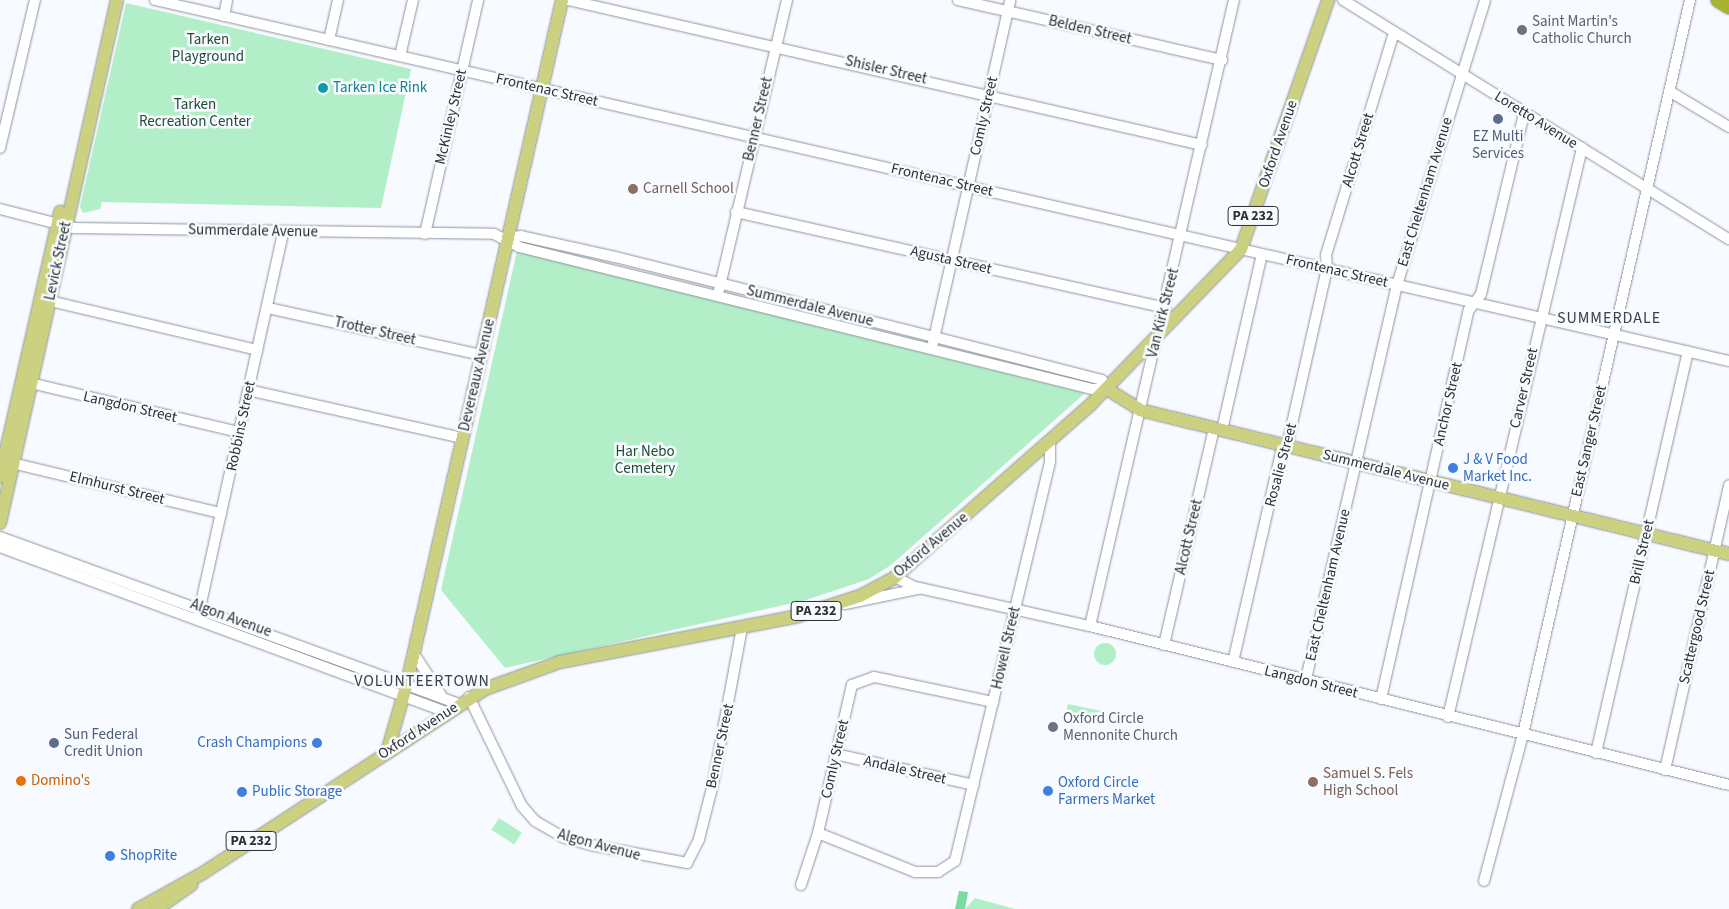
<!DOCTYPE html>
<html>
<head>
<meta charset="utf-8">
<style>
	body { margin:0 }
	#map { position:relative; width:1729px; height:909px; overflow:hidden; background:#f7fafe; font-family:"Source Sans 3",sans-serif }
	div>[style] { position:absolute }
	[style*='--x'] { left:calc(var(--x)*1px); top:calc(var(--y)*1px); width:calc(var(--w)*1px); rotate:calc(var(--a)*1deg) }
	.green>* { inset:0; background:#b2efc8; transform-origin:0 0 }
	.round { border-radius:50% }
	.forest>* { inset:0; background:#79dba1 }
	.roads { filter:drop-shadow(0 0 1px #8d949d) drop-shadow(0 0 1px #8d949d) }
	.minor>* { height:10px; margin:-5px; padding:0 5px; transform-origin:5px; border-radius:5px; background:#fff }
	.major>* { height:12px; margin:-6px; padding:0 6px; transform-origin:6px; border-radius:6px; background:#cbd180 }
	.highway>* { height:14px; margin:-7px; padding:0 7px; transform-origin:7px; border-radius:7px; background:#a9b22c }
	.dots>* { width:14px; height:14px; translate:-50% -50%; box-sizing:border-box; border:2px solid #f7fafe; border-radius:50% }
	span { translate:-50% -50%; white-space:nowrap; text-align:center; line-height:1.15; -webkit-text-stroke:5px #f7fafe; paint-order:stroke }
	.shield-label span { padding:1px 4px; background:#f7fafe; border:1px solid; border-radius:4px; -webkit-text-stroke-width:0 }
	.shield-label { font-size:14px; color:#2c2f33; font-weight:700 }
	.worship-label { font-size:15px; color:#5b616d }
	.left { translate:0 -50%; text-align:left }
	.street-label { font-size:15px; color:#2c2f33 }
	.park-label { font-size:15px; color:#224b33 }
	.culture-label { font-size:15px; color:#0d838f }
	.service-label { font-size:15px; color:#4e5e75 }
	.education-label { font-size:15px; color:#785e54 }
	.shop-label { font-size:15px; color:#366cbe }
	.right { translate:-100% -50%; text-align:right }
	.food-label { font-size:15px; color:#c56008 }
	.neighbourhood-label { font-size:16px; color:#3a4048; letter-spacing:1px }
</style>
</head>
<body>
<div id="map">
	<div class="green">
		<i style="clip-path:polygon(126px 3px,411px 69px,381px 208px,102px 202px,100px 209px,83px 213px,80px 207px)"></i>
		<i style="clip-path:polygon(517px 251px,1085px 393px,891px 565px,869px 579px,806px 600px,505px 668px,441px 590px)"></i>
		<i class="round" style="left:1094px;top:643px;width:22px;height:22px"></i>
		<i style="left:1068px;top:704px;width:34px;height:12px;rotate:12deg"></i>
		<i style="left:499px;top:818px;width:27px;height:14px;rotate:33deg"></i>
		<i style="clip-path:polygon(975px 898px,1015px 909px,965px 909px)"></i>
	</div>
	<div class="forest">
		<i style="clip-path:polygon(959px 891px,968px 892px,965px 909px,955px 909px)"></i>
	</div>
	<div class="roads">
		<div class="minor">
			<i style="--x:155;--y:0;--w:1615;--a:12.92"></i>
			<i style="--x:568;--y:0;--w:650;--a:12.88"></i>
			<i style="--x:958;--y:0;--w:271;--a:12.8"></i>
			<i style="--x:1343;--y:0;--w:454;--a:31.8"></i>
			<i style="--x:224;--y:16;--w:16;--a:-79"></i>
			<i style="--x:329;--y:40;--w:41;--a:-77.3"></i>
			<i style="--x:400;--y:56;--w:57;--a:-76.9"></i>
			<i style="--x:1669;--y:91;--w:70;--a:31"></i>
			<i style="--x:0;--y:148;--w:152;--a:-76.7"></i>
			<i style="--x:0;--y:209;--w:76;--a:14.4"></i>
			<i style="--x:74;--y:228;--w:420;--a:0.8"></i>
			<i style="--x:494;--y:234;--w:28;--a:27"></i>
			<i style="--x:519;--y:247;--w:590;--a:13.92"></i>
			<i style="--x:1092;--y:389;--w:15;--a:0"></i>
			<i style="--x:1107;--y:389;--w:10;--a:-119"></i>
			<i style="--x:1102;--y:380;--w:173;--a:-165.6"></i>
			<i style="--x:934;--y:337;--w:329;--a:-165.9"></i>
			<i style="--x:615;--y:257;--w:96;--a:-167.4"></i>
			<i style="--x:521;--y:236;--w:14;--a:172"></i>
			<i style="--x:736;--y:212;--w:440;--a:12.6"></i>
			<i style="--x:425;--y:234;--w:240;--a:-77.2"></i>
			<i style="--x:719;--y:290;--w:298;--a:-76.8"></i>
			<i style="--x:50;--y:301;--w:213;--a:13.3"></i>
			<i style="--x:268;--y:308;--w:218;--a:12.4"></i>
			<i style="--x:933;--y:343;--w:352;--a:-77.3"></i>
			<i style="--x:26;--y:382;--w:219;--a:13.2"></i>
			<i style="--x:248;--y:390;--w:219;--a:12.6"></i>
			<i style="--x:1222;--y:430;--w:180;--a:-77.2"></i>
			<i style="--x:12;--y:463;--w:215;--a:13.5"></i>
			<i style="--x:0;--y:537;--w:489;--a:20"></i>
			<i style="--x:0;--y:547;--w:476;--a:20.3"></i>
			<i style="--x:895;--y:577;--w:22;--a:27"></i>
			<i style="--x:915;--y:587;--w:179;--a:12.6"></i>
			<i style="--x:1090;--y:626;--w:658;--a:13.97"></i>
			<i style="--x:845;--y:604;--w:75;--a:-11.6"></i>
			<i style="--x:199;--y:612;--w:389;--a:-77.5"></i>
			<i style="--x:1090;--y:626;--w:642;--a:-77.05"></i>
			<i style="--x:1164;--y:645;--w:223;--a:-77"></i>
			<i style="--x:414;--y:654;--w:53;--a:56.6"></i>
			<i style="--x:1233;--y:662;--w:214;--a:-77.1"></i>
			<i style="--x:1281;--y:453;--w:9;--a:-49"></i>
			<i style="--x:1287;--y:446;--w:182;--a:-77.3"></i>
			<i style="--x:1327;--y:268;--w:13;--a:-94"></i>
			<i style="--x:1326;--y:255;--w:232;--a:-73"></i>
			<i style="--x:1306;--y:679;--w:404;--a:-77"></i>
			<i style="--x:1397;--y:285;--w:298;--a:-72.8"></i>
			<i style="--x:469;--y:697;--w:121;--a:64.1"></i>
			<i style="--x:522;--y:806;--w:20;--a:49"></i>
			<i style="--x:535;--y:821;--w:34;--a:30"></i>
			<i style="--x:565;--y:838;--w:27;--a:15"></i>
			<i style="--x:591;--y:845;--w:98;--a:10.6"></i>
			<i style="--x:687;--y:863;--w:27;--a:-63"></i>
			<i style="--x:699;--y:839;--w:57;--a:-75.7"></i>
			<i style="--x:713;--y:784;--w:160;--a:-79.5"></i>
			<i style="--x:1381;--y:699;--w:399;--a:-77.3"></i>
			<i style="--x:1469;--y:310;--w:20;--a:-53"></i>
			<i style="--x:1481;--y:294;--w:186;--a:-76.6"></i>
			<i style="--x:1448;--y:717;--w:585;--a:-76.75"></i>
			<i style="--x:1596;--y:753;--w:412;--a:-77.1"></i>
			<i style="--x:835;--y:754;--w:142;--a:12.6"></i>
			<i style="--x:1665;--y:770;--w:292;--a:-77.3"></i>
			<i style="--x:818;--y:833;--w:105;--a:21.9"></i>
			<i style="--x:915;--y:872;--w:23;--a:0"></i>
			<i style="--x:938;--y:872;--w:20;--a:-33"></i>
			<i style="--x:955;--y:861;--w:411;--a:-76.6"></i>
			<i style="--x:1050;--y:461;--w:19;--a:-90"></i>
			<i style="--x:1484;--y:881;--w:152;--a:-75.1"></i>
			<i style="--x:1523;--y:734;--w:753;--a:-77.18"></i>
			<i style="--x:801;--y:885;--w:55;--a:-71.9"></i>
			<i style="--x:818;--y:833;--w:152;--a:-77.1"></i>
			<i style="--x:852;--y:685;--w:23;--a:-20"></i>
			<i style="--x:874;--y:677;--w:122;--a:11.9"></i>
		</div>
		<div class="major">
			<i style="--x:1107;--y:389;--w:39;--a:32"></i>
			<i style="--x:1140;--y:410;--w:606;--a:13.74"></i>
			<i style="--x:0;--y:477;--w:272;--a:-77.2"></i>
			<i style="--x:0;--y:523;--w:536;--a:-77.39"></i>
			<i style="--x:388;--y:749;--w:69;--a:-73.9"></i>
			<i style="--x:407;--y:683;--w:700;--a:-77.21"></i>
			<i style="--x:138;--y:909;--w:74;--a:-29"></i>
			<i style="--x:203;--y:873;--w:337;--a:-33.1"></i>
			<i style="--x:485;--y:689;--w:80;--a:-19.8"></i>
			<i style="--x:560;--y:662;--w:242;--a:-10.9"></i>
			<i style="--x:798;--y:616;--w:65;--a:-17.9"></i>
			<i style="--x:860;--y:596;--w:40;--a:-28"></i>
			<i style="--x:895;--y:577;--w:261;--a:-41.4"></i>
			<i style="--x:1091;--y:404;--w:216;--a:-45.9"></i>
			<i style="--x:1241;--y:249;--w:264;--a:-70.7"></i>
			<i style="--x:157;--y:909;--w:42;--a:-35.2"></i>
		</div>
		<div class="highway">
			<i style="--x:1718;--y:0;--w:13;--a:32"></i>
		</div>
	</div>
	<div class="dots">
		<i style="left:1522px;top:30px;background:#6b7280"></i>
		<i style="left:323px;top:88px;background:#0f9aa8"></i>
		<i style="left:1498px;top:119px;background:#5c6f8a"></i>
		<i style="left:633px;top:189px;background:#8d6e63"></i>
		<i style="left:1453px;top:468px;background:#3f7fe0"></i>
		<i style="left:1053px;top:727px;background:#6b7280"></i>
		<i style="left:54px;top:743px;background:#5c6f8a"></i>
		<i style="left:317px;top:743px;background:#3f7fe0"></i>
		<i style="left:21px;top:781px;background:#e8710a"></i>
		<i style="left:1313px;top:782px;background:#8d6e63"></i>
		<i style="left:1048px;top:791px;background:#3f7fe0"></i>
		<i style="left:242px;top:792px;background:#3f7fe0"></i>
		<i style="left:110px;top:856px;background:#3f7fe0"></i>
	</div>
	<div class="shield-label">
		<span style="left:1253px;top:216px">PA 232</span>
		<span style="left:816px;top:611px">PA 232</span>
		<span style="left:251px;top:841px">PA 232</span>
	</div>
	<div class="worship-label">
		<span class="left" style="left:1532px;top:30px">Saint Martin's<br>Catholic Church</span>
		<span class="left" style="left:1063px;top:727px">Oxford Circle<br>Mennonite Church</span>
	</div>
	<div class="street-label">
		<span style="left:1090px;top:30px;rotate:13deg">Belden Street</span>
		<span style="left:886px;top:70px;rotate:13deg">Shisler Street</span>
		<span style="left:547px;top:90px;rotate:13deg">Frontenac Street</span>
		<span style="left:984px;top:116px;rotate:-77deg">Comly Street</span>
		<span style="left:451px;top:117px;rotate:-77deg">McKinley Street</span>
		<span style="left:758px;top:119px;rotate:-77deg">Benner Street</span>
		<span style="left:1536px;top:120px;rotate:32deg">Loretto Avenue</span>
		<span style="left:1278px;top:144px;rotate:-71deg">Oxford Avenue</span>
		<span style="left:1358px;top:150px;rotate:-73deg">Alcott Street</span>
		<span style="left:942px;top:180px;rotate:13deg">Frontenac Street</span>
		<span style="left:1425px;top:192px;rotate:-73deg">East Cheltenham Avenue</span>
		<span style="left:253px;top:231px;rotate:1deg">Summerdale Avenue</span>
		<span style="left:951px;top:260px;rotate:13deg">Agusta Street</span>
		<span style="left:58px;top:261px;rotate:-78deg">Levick Street</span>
		<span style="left:1337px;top:271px;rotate:13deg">Frontenac Street</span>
		<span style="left:810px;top:306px;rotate:14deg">Summerdale Avenue</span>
		<span style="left:1163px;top:313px;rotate:-76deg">Van Kirk Street</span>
		<span style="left:375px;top:331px;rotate:13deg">Trotter Street</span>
		<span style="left:477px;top:375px;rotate:-77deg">Devereaux Avenue</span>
		<span style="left:1524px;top:388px;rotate:-77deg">Carver Street</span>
		<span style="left:1448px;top:404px;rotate:-77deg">Anchor Street</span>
		<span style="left:130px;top:407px;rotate:13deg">Langdon Street</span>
		<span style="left:241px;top:426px;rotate:-78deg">Robbins Street</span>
		<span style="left:1589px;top:441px;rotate:-77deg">East Sanger Street</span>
		<span style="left:1281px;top:465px;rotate:-75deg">Rosalie Street</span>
		<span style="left:1386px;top:470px;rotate:14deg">Summerdale Avenue</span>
		<span style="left:117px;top:488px;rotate:14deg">Elmhurst Street</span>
		<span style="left:1189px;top:537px;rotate:-77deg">Alcott Street</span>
		<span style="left:931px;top:545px;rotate:-40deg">Oxford Avenue</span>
		<span style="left:1642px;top:552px;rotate:-77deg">Brill Street</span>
		<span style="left:1328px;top:585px;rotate:-77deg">East Cheltenham Avenue</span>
		<span style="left:231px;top:618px;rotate:20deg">Algon Avenue</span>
		<span style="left:1697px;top:627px;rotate:-77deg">Scattergood Street</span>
		<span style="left:1006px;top:648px;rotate:-77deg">Howell Street</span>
		<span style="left:1311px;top:682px;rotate:14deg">Langdon Street</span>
		<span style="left:418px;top:731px;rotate:-33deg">Oxford Avenue</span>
		<span style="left:720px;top:746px;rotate:-78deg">Benner Street</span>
		<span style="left:835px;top:759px;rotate:-77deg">Comly Street</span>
		<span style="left:905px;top:770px;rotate:13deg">Andale Street</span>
		<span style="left:599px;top:845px;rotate:15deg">Algon Avenue</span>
	</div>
	<div class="park-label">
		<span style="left:208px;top:48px">Tarken<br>Playground</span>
		<span style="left:195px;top:113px">Tarken<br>Recreation Center</span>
		<span style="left:645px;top:460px">Har Nebo<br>Cemetery</span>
	</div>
	<div class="culture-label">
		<span class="left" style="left:333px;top:88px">Tarken Ice Rink</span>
	</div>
	<div class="service-label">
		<span style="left:1498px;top:145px">EZ Multi<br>Services</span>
		<span class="left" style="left:64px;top:743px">Sun Federal<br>Credit Union</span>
	</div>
	<div class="education-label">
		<span class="left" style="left:643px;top:189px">Carnell School</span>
		<span class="left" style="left:1323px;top:782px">Samuel S. Fels<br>High School</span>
	</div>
	<div class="shop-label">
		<span class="left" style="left:1463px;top:468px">J &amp; V Food<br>Market Inc.</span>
		<span class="right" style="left:307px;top:743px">Crash Champions</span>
		<span class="left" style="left:1058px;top:791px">Oxford Circle<br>Farmers Market</span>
		<span class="left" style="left:252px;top:792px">Public Storage</span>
		<span class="left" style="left:120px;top:856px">ShopRite</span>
	</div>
	<div class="food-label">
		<span class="left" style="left:31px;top:781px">Domino's</span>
	</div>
	<div class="neighbourhood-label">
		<span style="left:1609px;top:318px">SUMMERDALE</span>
		<span style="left:422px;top:681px">VOLUNTEERTOWN</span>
	</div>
</div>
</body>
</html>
